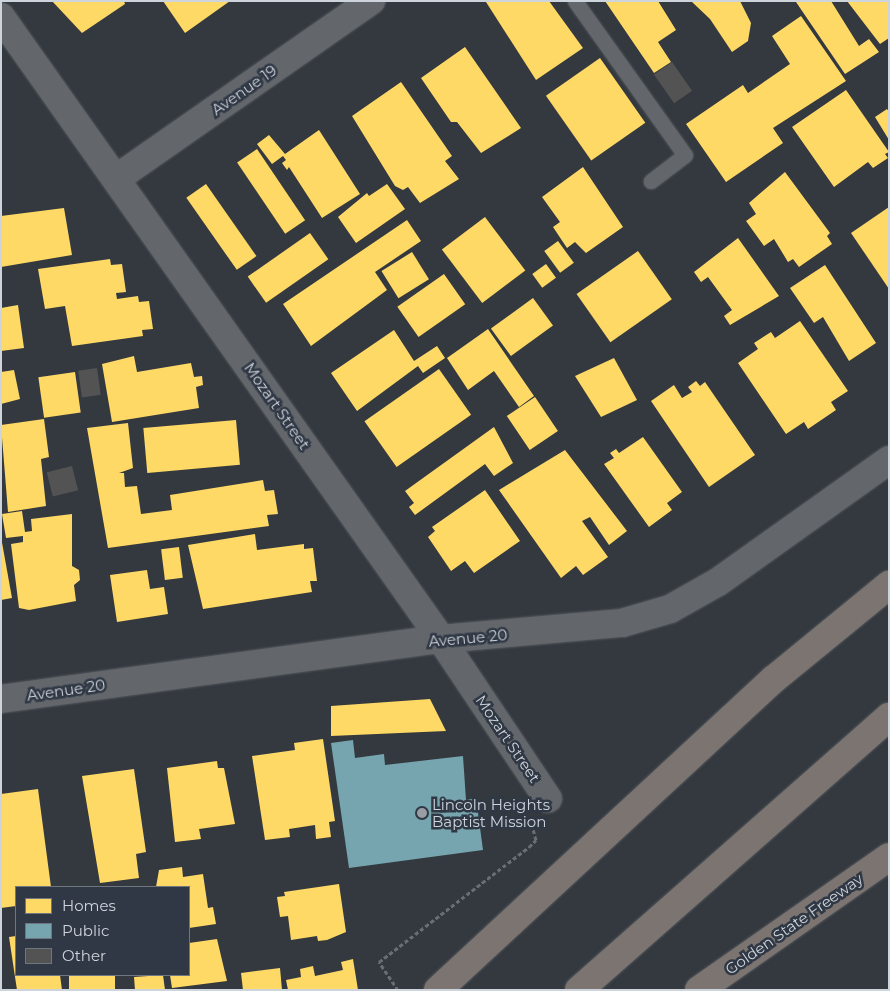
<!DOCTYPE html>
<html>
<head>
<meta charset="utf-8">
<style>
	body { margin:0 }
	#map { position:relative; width:890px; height:991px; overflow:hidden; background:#34393f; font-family:Montserrat,sans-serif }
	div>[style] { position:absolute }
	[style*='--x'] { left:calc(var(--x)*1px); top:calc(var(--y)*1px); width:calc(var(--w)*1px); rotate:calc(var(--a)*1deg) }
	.homes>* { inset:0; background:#ffd966; transform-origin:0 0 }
	.public>* { inset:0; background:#76a5af }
	.building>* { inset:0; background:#535353; transform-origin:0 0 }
	.path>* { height:3px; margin-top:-1.5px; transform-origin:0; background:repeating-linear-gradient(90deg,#6a6d71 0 4px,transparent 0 6.5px) }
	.roads { filter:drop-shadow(0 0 1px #52575c) drop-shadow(0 0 1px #52575c) }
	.service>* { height:15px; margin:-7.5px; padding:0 7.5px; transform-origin:7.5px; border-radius:7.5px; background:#63676c }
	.minor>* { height:28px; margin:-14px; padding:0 14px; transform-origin:14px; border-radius:14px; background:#63676c }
	.motorway>* { height:28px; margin:-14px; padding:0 14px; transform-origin:14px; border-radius:14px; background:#7b7470 }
	.dots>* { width:14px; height:14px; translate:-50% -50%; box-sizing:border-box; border:2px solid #2f3844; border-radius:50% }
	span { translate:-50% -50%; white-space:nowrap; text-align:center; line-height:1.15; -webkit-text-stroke:5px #2f3844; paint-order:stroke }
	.street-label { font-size:15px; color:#ced4db }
	.poi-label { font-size:15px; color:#ced4db }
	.left { translate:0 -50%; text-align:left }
	.frame { position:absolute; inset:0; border:2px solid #ced4db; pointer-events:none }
	.legend { position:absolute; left:15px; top:886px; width:175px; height:90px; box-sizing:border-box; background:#2f3844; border:1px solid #6f7680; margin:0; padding:6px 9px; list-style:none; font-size:15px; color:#ced4db }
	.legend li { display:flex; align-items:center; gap:10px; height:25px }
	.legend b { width:25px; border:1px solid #6f7680 }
</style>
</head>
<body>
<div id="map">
	<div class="homes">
		<i style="clip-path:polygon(52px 1px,124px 1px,125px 4px,82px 33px)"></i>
		<i style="clip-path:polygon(163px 1px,230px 1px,185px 33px)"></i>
		<i style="clip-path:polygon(549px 1px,583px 48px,536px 80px,486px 2px)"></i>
		<i style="clip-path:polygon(605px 1px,658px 1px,676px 30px,658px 42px,671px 62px,654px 73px)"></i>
		<i style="clip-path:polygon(691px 1px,740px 1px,751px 23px,748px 41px,732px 52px,710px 19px)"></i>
		<i style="clip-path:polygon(831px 1px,859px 46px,869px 39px,879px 52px,845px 74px,796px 2px)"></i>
		<i style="clip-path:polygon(847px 1px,889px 1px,889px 38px,880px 44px)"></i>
		<i style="clip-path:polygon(801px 16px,846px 81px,773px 128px,783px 143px,726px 182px,686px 124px,743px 85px,748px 93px,790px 64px,772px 36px)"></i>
		<i style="clip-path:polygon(465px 47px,521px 128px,481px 153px,457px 122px,451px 122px,421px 78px)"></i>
		<i style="left:600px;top:58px;width:79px;height:66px;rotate:55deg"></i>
		<i style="clip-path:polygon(401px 82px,452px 156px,445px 161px,459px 179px,420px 203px,408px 187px,403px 190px,395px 186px,352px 116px)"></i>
		<i style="clip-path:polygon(846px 90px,889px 152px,885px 154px,888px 158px,873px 168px,868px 162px,834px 187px,792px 127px)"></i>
		<i style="clip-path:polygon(887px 109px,889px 112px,889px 140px,875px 117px)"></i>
		<i style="clip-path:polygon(319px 130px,360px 194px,322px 218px,289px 167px,287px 170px,282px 163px,286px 160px,283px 156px,272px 164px,257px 144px,269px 135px,285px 154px)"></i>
		<i style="left:257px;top:149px;width:86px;height:24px;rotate:56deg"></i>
		<i style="clip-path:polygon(583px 167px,623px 227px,586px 253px,575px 242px,567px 248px,553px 227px,560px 222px,542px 197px)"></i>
		<i style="clip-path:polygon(785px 172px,830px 233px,827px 236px,832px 244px,799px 267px,793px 259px,788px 262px,774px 239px,764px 246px,746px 221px,756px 214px,749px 203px)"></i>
		<i style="left:206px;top:184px;width:88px;height:24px;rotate:55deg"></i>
		<i style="clip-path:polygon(387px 184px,405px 209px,356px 243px,338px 217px,367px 193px,369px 196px)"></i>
		<i style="clip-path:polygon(889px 207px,889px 289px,851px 233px)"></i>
		<i style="clip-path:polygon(64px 208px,72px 255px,1px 267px,1px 216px)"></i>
		<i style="left:485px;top:217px;width:67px;height:54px;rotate:53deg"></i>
		<i style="clip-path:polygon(407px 220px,421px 241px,375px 272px,387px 290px,311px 346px,283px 304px)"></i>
		<i style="left:310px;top:233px;width:32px;height:76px;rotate:55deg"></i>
		<i style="clip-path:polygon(738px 238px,779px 296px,730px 325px,724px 316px,732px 310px,708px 277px,701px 282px,694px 272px)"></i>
		<i style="left:558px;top:241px;width:27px;height:17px;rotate:54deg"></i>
		<i style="left:638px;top:251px;width:59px;height:75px;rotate:55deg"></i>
		<i style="left:412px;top:252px;width:32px;height:36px;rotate:58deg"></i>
		<i style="clip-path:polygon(110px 259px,111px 265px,122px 264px,126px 292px,116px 293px,117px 299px,138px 296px,139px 302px,149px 301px,153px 329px,142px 330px,143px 336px,72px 346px,65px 306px,45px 309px,38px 269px)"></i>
		<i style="left:546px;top:264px;width:17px;height:17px;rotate:54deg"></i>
		<i style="clip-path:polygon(825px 265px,876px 343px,849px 361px,823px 317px,814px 323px,790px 288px)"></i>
		<i style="left:444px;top:274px;width:37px;height:57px;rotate:55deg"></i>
		<i style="left:533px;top:298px;width:34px;height:52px;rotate:54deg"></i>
		<i style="clip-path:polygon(18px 305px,24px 348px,1px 351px,1px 308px)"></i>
		<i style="clip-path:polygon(800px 321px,848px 391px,831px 402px,836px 410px,808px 429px,804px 422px,786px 434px,738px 363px,758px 349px,754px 343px,771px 332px,775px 338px)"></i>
		<i style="clip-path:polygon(488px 329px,534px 396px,519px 407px,494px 371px,468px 390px,447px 358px)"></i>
		<i style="clip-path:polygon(394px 330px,414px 361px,437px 346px,445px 358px,423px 373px,418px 366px,357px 411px,331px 373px)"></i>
		<i style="clip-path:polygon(134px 356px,137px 372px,191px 363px,194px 377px,202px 376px,203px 385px,196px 387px,199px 408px,112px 422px,102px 364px)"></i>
		<i style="clip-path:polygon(614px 358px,637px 400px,601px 417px,575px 376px)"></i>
		<i style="left:439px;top:369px;width:56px;height:91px;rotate:55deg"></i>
		<i style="clip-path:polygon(14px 370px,20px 399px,1px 404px,1px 372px)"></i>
		<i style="left:75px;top:372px;width:41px;height:37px;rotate:82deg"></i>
		<i style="clip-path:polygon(696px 381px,700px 386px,705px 382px,755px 455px,709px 487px,651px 401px,674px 385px,682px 398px,692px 392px,688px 387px)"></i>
		<i style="left:535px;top:397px;width:41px;height:34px;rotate:56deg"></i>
		<i style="clip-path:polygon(44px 419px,49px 457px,41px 459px,46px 506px,8px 512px,1px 425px)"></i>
		<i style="left:236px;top:420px;width:45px;height:93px;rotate:85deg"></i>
		<i style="clip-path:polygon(128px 423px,133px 468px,119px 473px,124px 473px,125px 487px,137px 486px,141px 514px,172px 510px,170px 495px,263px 480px,265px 491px,274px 490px,278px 514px,267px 515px,269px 526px,108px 548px,87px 428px)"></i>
		<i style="clip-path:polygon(494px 427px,513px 463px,494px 476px,485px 464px,415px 515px,409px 507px,414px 503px,405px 491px)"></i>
		<i style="clip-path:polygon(643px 437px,682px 492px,667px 503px,672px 510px,649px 527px,604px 464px,614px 458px,610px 453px,616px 449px,619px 453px)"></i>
		<i style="clip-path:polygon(565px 450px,627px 531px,609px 545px,590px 517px,582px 521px,608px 557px,583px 575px,576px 566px,561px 578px,499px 490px)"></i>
		<i style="clip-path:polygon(485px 490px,520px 541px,474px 573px,465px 561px,451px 571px,428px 537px,435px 531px,432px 527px)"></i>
		<i style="clip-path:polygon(22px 511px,25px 532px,32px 531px,31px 519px,72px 514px,72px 566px,79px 570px,80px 580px,74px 585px,76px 601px,29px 610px,19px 608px,11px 544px,23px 542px,23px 536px,6px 538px,2px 514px)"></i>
		<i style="clip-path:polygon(255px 534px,257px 550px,304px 544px,304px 549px,313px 548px,317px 581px,310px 581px,312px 592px,203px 609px,188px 545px)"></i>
		<i style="clip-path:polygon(1px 537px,12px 598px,1px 600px)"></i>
		<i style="left:179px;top:547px;width:31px;height:18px;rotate:83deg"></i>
		<i style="clip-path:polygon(147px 570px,150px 589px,164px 587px,168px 614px,117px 622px,110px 575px)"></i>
		<i style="clip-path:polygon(430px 699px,446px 731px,331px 736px,331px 706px)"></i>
		<i style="clip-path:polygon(323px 739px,335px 821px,329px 822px,331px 837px,316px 839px,315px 825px,289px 829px,290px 837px,265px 840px,252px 756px,295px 750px,294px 743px)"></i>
		<i style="clip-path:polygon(217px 761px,218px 768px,224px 768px,235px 824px,199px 829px,201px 839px,175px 842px,167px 768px)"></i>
		<i style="clip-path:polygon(134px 769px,146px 852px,136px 854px,139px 878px,100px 883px,82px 776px)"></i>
		<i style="clip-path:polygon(38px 789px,51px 887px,16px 887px,16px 906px,1px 908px,1px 794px)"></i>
		<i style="clip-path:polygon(182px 867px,183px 877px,203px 874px,208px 908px,213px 907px,216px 924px,189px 928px,189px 887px,156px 887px,159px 870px)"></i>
		<i style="clip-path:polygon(339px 884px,346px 932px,327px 940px,318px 941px,317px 936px,291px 940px,288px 916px,280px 917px,277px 897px,285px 896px,284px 892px)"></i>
		<i style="clip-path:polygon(16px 936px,16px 975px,60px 975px,62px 990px,17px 990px,9px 937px)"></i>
		<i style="clip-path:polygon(217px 939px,227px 981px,172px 988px,170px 975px,189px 975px,189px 943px)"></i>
		<i style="clip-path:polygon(353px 959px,358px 990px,288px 990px,286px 980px,301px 977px,300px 969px,313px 966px,315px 976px,343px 970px,341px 962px)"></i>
		<i style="clip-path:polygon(280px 968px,282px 990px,243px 990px,241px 973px)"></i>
		<i style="left:69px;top:975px;width:46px;height:15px"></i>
		<i style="clip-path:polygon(163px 975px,165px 990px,135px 990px,134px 977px)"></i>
	</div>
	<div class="public">
		<i style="clip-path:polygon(353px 740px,355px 758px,384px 754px,385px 765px,463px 756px,466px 800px,476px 798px,483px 850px,349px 868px,331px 743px)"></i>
	</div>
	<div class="building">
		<i style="left:672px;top:62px;width:35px;height:22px;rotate:55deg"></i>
		<i style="left:97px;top:368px;width:27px;height:19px;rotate:82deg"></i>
		<i style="left:72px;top:466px;width:25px;height:26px;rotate:76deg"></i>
	</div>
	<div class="path">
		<i style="--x:398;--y:990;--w:34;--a:-124"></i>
		<i style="--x:379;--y:962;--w:189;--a:-37.5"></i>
		<i style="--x:529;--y:847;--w:10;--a:-45"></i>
		<i style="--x:536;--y:840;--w:11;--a:-105"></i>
	</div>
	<div class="roads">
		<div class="service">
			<i style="--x:575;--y:1;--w:189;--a:54.5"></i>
			<i style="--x:685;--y:155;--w:43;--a:142.6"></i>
		</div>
		<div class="minor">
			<i style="--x:1;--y:17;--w:762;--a:54.72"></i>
			<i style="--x:441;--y:639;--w:192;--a:56.2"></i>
			<i style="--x:117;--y:178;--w:310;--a:-34.9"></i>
			<i style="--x:1;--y:699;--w:444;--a:-7.8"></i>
			<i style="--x:441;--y:639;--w:182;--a:-5.1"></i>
			<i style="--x:622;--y:623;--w:50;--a:-16.3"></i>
			<i style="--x:670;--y:609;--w:55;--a:-29.4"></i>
			<i style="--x:718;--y:582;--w:210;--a:-35.5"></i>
		</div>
		<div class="motorway">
			<i style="--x:438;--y:990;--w:458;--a:-42.8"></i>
			<i style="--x:774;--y:679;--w:149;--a:-39.3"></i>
			<i style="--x:579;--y:990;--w:413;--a:-41.4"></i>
			<i style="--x:699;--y:990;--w:232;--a:-35"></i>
		</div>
	</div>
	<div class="dots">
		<i style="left:422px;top:813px;background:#989ea4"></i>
	</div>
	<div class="street-label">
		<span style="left:244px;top:90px;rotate:-35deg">Avenue 19</span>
		<span style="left:277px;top:406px;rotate:55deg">Mozart Street</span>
		<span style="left:468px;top:638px;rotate:-5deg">Avenue 20</span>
		<span style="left:66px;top:690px;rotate:-8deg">Avenue 20</span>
		<span style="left:508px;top:739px;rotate:56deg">Mozart Street</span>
		<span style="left:794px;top:924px;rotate:-35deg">Golden State Freeway</span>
	</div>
	<div class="poi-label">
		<span class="left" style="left:432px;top:813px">Lincoln Heights<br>Baptist Mission</span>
	</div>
	<div class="frame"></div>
	<ul class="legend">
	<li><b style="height:14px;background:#ffd966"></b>Homes</li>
	<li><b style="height:14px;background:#76a5af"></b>Public</li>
	<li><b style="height:14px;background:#535353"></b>Other</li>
	</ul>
</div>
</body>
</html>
